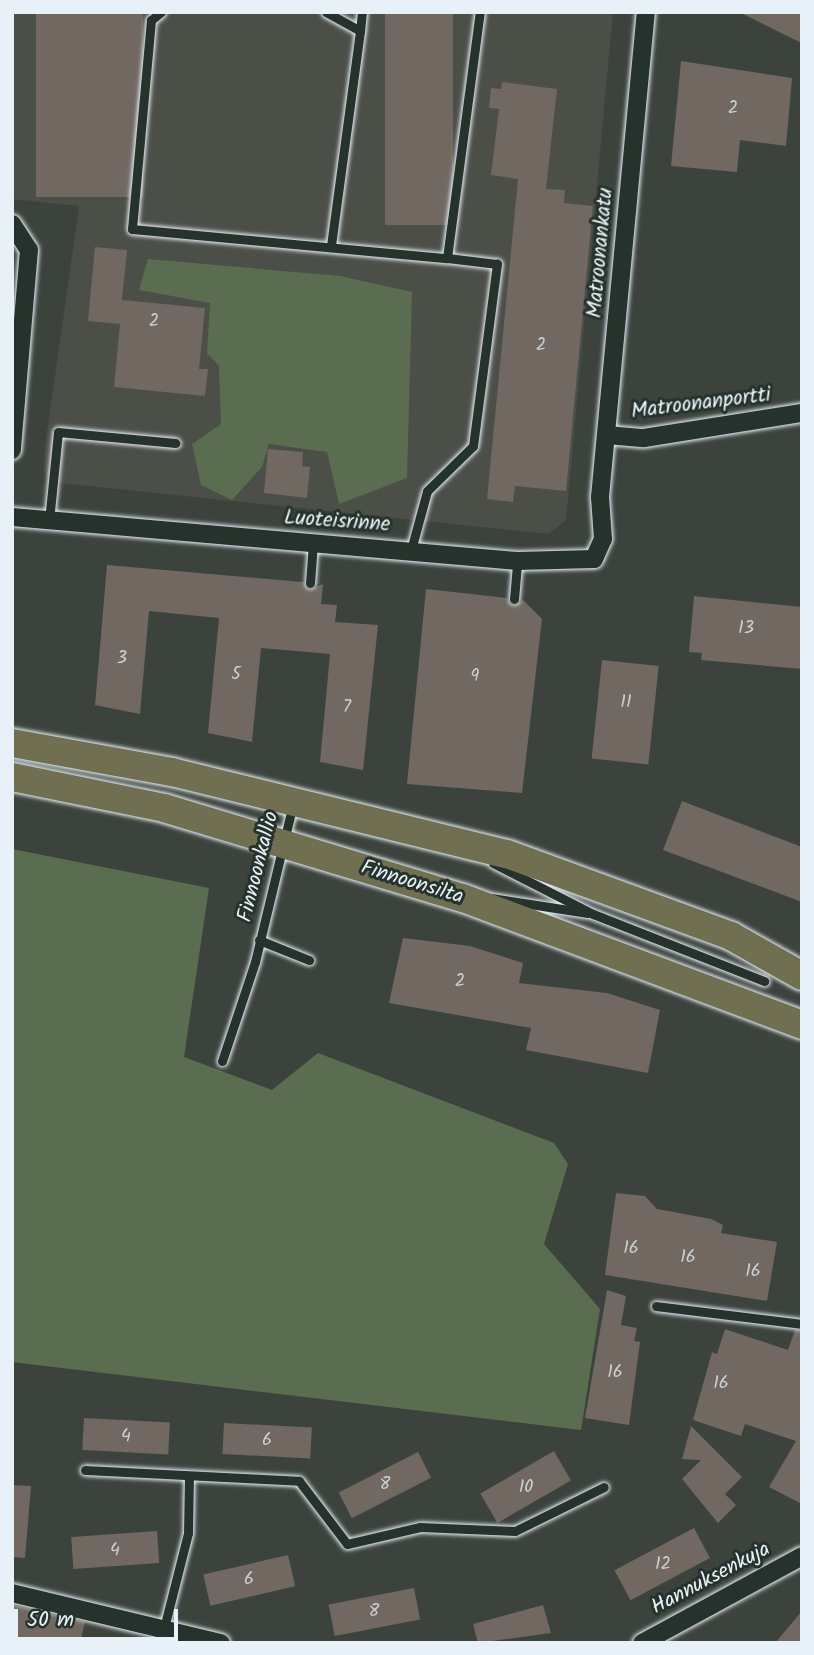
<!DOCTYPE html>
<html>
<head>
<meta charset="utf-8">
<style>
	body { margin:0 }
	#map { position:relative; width:814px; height:1655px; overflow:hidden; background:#3c433d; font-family:Kalam,sans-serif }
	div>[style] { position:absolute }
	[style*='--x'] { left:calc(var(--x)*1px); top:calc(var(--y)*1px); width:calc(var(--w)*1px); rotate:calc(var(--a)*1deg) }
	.built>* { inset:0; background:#4c4e48 }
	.green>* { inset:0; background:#5b6d50 }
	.building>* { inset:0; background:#706861; transform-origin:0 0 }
	.roads { filter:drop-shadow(0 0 2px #e8f1f8) drop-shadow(0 0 2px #e8f1f8) }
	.service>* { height:9px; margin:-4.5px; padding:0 4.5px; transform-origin:4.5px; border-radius:4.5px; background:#26332d }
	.minor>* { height:18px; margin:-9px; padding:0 9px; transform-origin:9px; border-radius:9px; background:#26332d }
	.primary>* { height:28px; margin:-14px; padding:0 14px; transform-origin:14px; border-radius:14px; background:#706f52 }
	span { translate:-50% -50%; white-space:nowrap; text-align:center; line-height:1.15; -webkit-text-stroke:6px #26332d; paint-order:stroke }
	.number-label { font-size:18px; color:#cacfd2 }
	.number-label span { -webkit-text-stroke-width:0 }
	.street-label { font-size:21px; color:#e8f1f8 }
	.frame { position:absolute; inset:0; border:14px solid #e8f1f8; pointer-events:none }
	.scale { position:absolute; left:14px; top:1609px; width:164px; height:32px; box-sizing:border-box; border:4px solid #e8f1f8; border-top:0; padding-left:9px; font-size:21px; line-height:24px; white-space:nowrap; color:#e8f1f8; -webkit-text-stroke:5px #26332d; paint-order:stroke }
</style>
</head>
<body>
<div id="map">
	<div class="built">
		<i style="clip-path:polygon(12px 12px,613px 12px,566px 520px,549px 534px,51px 482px,44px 472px,45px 447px,79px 206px,12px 199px)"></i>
	</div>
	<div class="green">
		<i style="clip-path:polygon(148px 259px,340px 276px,412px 292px,407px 478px,339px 504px,327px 452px,269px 444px,262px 467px,232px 500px,201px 485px,192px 444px,221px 424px,219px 366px,207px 353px,210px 303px,139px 290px)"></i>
		<i style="clip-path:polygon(12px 849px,209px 888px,184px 1057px,272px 1090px,318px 1053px,554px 1143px,568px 1164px,544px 1244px,600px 1309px,581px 1430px,12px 1362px)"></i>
	</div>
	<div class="building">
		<i style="left:36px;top:12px;width:107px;height:185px"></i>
		<i style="left:385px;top:12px;width:68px;height:213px"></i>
		<i style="clip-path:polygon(739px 12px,802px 12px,802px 43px,785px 35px)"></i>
		<i style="clip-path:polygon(681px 61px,792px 78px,786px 146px,740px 140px,737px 172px,671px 166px)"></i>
		<i style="clip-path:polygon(502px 82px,557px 89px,546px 189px,565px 190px,564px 203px,593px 206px,566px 491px,515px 486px,513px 502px,487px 499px,518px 179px,491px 175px,499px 109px,489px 108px,491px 88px,501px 89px)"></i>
		<i style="clip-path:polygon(95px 247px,127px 250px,122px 300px,205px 308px,199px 369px,208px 369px,205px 396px,114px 387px,120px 324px,88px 321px)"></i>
		<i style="clip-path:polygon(268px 449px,303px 452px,302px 466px,310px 467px,307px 498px,264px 493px)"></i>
		<i style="clip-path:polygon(107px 565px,303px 582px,309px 590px,323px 584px,321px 604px,337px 605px,335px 622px,378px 625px,363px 770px,320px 762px,330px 654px,261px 648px,252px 742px,208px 733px,219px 618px,149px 611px,140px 714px,95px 705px)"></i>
		<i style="clip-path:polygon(426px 589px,507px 598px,513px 606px,523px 600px,542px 619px,522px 793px,407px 784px)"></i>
		<i style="clip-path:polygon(694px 596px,802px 607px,802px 669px,701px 660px,702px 653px,689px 652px)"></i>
		<i style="left:602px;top:660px;width:57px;height:99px;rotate:6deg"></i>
		<i style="clip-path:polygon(682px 801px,802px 847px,802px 902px,663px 850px)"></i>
		<i style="clip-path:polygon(403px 938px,470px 946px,523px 963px,519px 983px,607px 993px,660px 1010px,648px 1073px,526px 1050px,531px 1028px,389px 1003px)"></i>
		<i style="clip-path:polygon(616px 1193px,645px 1196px,657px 1209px,711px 1219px,723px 1225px,721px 1233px,777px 1242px,767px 1301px,605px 1275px)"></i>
		<i style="clip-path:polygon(607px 1290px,626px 1296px,621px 1325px,637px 1328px,634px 1341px,640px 1342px,629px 1425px,585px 1418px)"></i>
		<i style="clip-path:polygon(725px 1329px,788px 1350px,795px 1330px,802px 1331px,802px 1504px,769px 1487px,796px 1441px,745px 1424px,741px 1436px,693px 1420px,712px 1352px,717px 1354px)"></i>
		<i style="left:84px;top:1418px;width:86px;height:32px;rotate:3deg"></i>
		<i style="left:224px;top:1423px;width:88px;height:31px;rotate:3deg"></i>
		<i style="clip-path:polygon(691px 1426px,742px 1477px,725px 1494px,736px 1505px,718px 1523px,682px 1479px,701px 1460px,682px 1459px)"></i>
		<i style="left:554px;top:1451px;width:34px;height:85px;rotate:60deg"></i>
		<i style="left:418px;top:1452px;width:29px;height:89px;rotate:63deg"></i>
		<i style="clip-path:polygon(12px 1485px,31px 1486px,25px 1558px,12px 1557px)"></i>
		<i style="left:694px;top:1528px;width:34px;height:90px;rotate:62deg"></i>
		<i style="left:157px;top:1531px;width:32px;height:86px;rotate:86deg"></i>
		<i style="left:288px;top:1555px;width:32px;height:87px;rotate:77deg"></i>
		<i style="left:414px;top:1588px;width:32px;height:87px;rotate:79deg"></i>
		<i style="clip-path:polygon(12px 1605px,85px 1622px,80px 1643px,12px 1643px)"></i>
		<i style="clip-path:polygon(543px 1605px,551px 1633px,478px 1643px,473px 1624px)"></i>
		<i style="clip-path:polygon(802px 1611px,802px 1643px,775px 1643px)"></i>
	</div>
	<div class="roads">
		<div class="service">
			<i style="--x:161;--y:12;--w:13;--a:141"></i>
			<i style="--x:151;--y:20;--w:210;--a:95.2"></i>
			<i style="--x:132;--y:229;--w:316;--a:5.3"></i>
			<i style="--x:447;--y:258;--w:248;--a:-82.4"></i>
			<i style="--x:326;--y:12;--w:39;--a:29"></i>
			<i style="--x:360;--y:31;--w:216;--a:97.7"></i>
			<i style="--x:360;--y:31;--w:19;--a:-84"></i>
			<i style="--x:49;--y:521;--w:89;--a:-84.2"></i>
			<i style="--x:58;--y:432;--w:118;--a:5.4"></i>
			<i style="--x:411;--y:550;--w:61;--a:-74.8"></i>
			<i style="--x:427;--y:491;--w:64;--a:-44.4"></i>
			<i style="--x:473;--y:446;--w:184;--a:-82.5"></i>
			<i style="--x:497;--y:264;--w:50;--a:-173.2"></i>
			<i style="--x:310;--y:583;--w:40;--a:-85.7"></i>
			<i style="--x:514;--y:599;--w:38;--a:-85"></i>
			<i style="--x:493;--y:863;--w:112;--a:27"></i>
			<i style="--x:593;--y:914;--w:184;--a:21.4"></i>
			<i style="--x:491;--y:898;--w:98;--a:8.8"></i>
			<i style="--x:259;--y:940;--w:54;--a:21.8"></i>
			<i style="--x:222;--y:1061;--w:104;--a:-71.6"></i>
			<i style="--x:255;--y:962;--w:163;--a:-76.5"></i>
			<i style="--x:656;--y:1306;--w:147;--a:7"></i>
			<i style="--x:85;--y:1470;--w:214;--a:2.9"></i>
			<i style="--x:299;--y:1481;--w:79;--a:52.7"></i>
			<i style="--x:347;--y:1544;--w:75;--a:-13.1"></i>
			<i style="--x:420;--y:1527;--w:95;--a:2.4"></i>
			<i style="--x:515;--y:1531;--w:99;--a:-26.3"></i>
			<i style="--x:164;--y:1628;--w:98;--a:-75.8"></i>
			<i style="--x:188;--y:1533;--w:57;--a:-89"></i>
		</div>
		<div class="minor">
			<i style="--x:12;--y:224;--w:31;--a:57"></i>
			<i style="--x:29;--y:250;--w:201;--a:94.9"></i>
			<i style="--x:607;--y:435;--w:37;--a:5"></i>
			<i style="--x:644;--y:438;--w:160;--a:-9"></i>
			<i style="--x:12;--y:517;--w:507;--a:4.98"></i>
			<i style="--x:517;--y:561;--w:77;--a:-1.5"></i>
			<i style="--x:594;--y:559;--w:22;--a:-66"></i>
			<i style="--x:603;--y:539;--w:42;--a:-94.1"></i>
			<i style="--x:600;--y:497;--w:487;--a:-84.6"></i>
			<i style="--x:12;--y:1593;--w:215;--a:13.5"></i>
			<i style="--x:642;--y:1643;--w:182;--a:-28.5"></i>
		</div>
		<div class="primary">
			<i style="--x:12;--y:743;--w:163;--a:10.3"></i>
			<i style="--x:172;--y:772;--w:345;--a:13.8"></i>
			<i style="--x:507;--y:854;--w:239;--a:20.1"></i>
			<i style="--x:731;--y:936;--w:81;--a:29.4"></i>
			<i style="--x:12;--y:777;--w:155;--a:11.5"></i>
			<i style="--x:164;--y:808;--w:312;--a:16.8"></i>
			<i style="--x:463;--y:898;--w:362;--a:20.5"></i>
		</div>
	</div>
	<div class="number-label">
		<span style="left:733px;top:109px">2</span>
		<span style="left:154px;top:322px">2</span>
		<span style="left:541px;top:346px">2</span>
		<span style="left:746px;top:629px">13</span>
		<span style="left:122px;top:659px">3</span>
		<span style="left:236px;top:675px">5</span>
		<span style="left:475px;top:677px">9</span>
		<span style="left:626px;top:703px">11</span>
		<span style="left:347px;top:708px">7</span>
		<span style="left:460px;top:982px">2</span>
		<span style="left:631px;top:1249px">16</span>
		<span style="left:688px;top:1258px">16</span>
		<span style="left:753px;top:1272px">16</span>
		<span style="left:615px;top:1373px">16</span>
		<span style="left:721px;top:1384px">16</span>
		<span style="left:126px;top:1437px">4</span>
		<span style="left:267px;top:1441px">6</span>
		<span style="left:385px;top:1485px">8</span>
		<span style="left:526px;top:1488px">10</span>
		<span style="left:115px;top:1551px">4</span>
		<span style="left:663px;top:1565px">12</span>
		<span style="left:249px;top:1580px">6</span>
		<span style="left:374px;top:1612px">8</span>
	</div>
	<div class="street-label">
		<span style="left:601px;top:253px;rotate:-85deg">Matroonankatu</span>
		<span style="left:701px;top:404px;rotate:-7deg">Matroonanportti</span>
		<span style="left:337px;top:522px;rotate:4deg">Luoteisrinne</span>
		<span style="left:259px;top:867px;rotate:-76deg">Finnoonkallio</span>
		<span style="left:412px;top:883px;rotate:17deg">Finnoonsilta</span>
		<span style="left:711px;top:1579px;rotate:-28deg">Hannuksenkuja</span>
	</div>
	<div class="frame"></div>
	<div class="scale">50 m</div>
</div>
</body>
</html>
